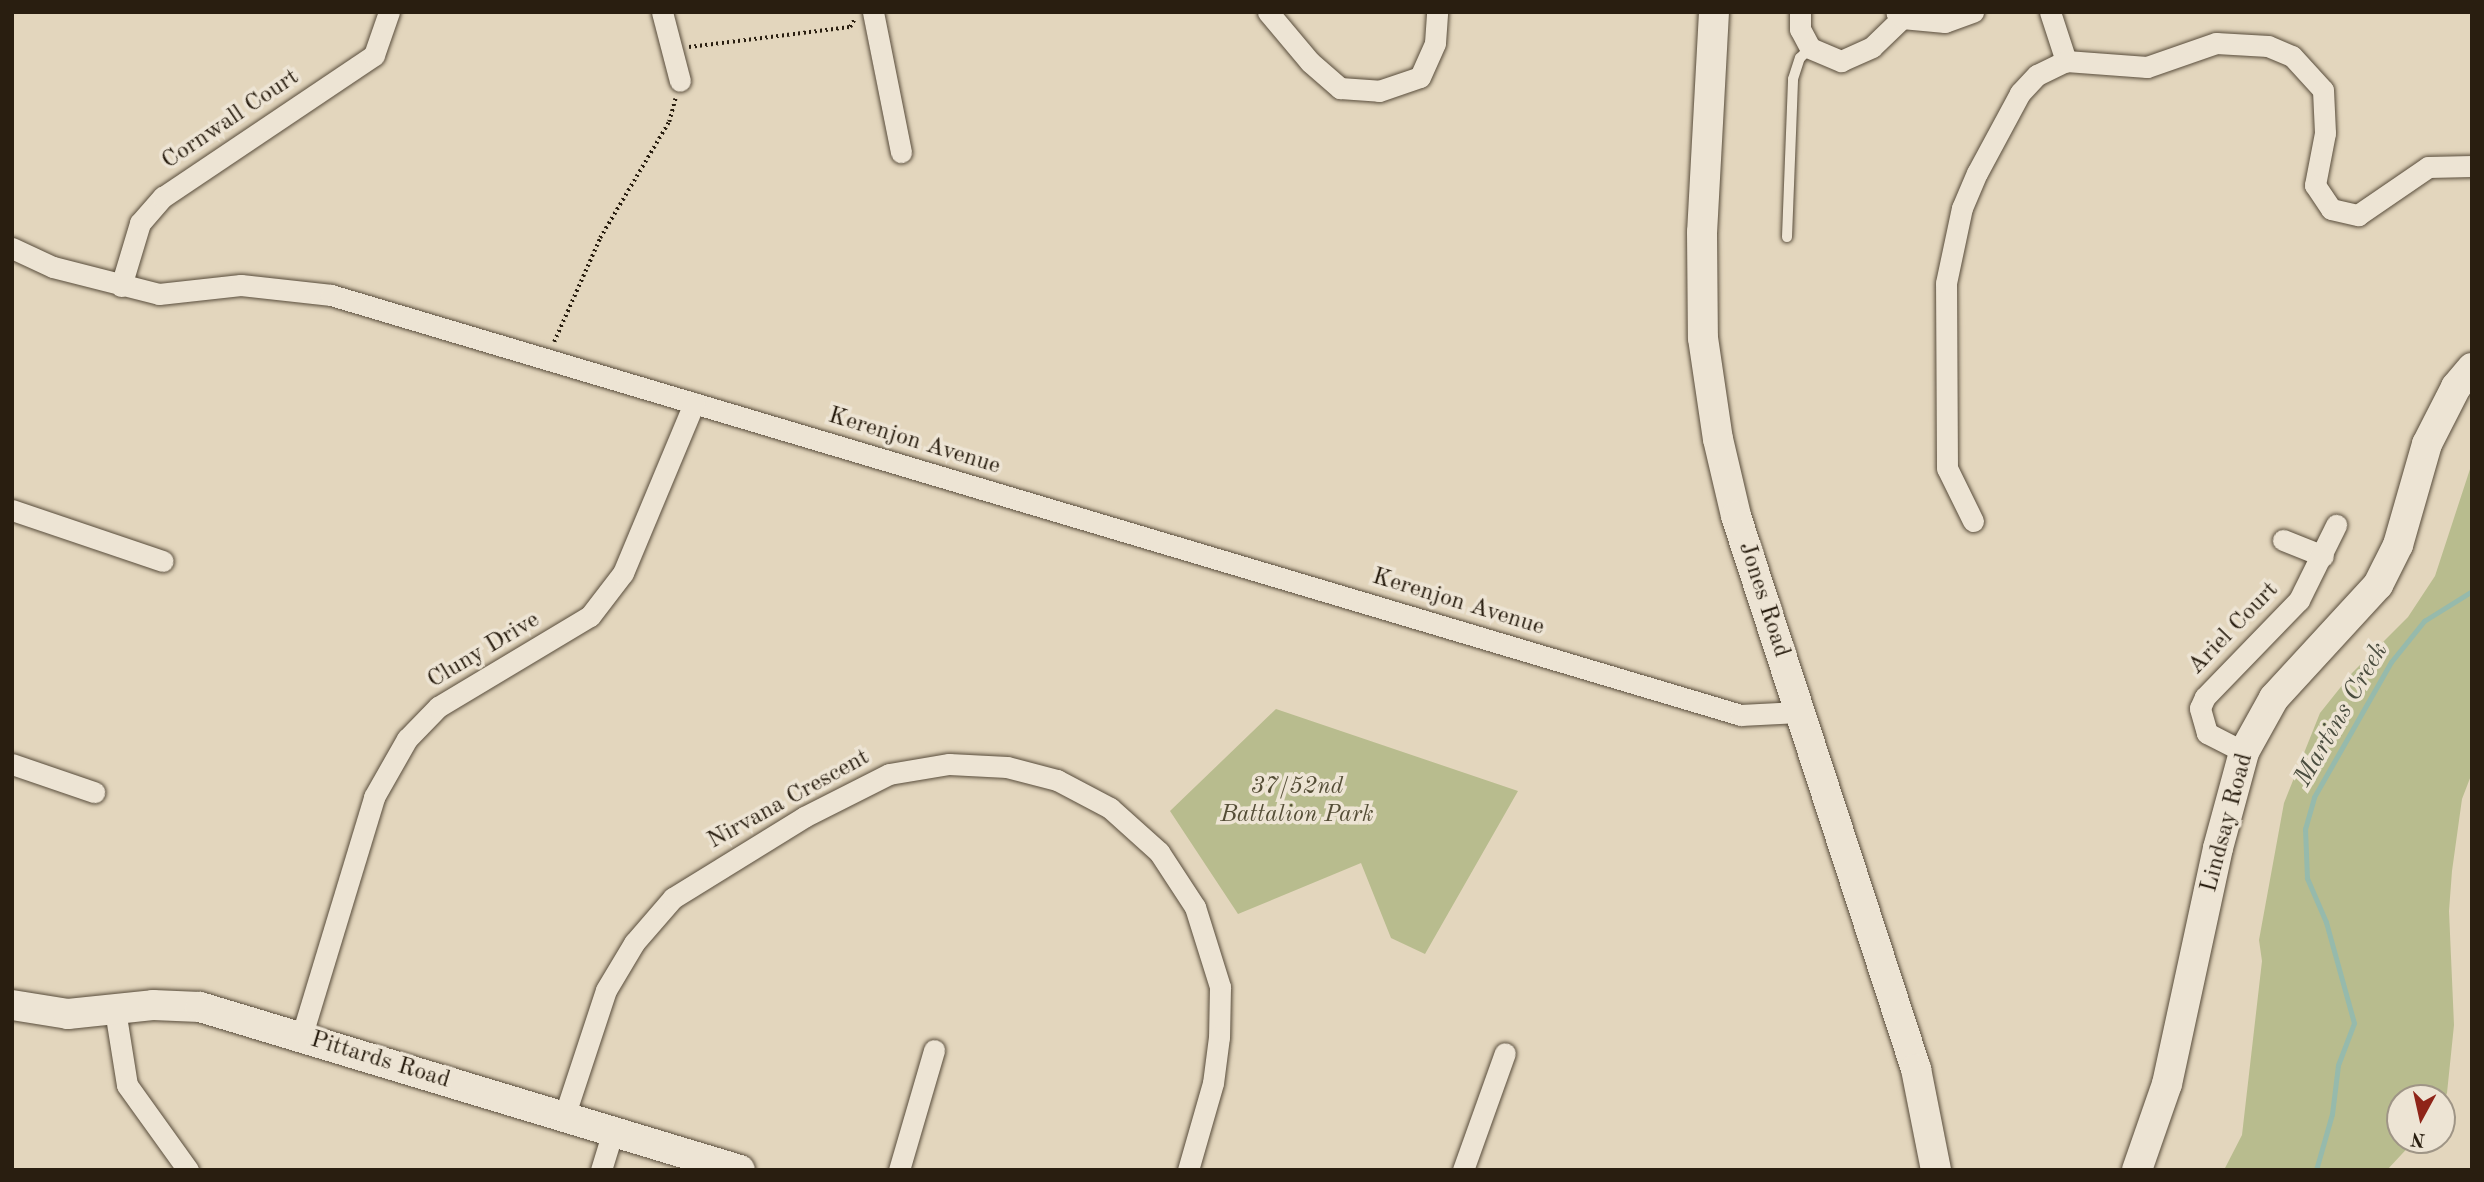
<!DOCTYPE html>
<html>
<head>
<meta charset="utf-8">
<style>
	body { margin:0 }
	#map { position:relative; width:2484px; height:1182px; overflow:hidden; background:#e3d6bd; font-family:"Old Standard TT",serif }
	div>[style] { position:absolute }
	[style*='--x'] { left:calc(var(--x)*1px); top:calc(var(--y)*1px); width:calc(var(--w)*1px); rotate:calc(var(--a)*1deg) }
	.green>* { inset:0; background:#b8bc8e }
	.stream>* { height:5px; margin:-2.5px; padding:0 2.5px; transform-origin:2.5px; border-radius:2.5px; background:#96baac }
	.path>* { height:3.5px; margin-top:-1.75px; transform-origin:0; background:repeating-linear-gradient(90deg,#291e10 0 2px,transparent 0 5.5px) }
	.roads { filter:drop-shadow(0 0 2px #584c3b) drop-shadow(0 0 2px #584c3b) }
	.lane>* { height:10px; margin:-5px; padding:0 5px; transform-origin:5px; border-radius:5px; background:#ede4d4 }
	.street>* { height:21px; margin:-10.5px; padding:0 10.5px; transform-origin:10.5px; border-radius:10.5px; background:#ede4d4 }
	.secondary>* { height:30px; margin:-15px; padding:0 15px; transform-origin:15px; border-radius:15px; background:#ede4d4 }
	span { translate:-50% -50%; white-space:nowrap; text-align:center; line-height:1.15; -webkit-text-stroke:7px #ede4d4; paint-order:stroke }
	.street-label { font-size:24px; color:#291e10 }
	.park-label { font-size:24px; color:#544d36; font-style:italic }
	.water-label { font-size:26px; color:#4a4d3f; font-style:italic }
	.frame { position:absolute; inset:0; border:14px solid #291e10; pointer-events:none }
	.north { position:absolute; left:2386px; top:1084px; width:70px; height:70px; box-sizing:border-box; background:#ede4d4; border:2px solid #9f9586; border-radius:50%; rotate:188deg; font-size:19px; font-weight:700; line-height:28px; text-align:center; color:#291e10 }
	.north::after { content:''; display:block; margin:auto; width:24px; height:32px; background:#8f2418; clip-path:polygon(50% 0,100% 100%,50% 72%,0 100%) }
</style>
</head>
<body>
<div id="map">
	<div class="green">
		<i style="clip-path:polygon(2472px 463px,2472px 773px,2462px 799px,2452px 871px,2449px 911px,2454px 1025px,2447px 1093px,2442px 1105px,2442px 1098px,2400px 1098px,2400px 1140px,2415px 1140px,2387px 1170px,2224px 1170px,2242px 1135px,2262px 961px,2259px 940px,2284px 803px,2320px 713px,2352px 673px,2408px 617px,2435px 576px)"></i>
		<i style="clip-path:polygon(1276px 709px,1518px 791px,1425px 954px,1391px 938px,1361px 863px,1238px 914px,1170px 811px)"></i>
	</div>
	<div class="stream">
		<i style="--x:2316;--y:1170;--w:58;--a:-74.1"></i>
		<i style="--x:2332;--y:1114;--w:49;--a:-83"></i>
		<i style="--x:2338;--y:1065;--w:45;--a:-69.1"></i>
		<i style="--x:2354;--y:1023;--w:105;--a:-105.5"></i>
		<i style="--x:2326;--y:922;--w:48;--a:-113.4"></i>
		<i style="--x:2307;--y:878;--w:49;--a:-92.3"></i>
		<i style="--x:2305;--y:829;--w:33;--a:-74"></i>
		<i style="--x:2314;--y:797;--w:155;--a:-60.3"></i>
		<i style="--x:2391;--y:662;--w:53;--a:-51.2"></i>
		<i style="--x:2424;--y:621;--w:57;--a:-32"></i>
	</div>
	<div class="path">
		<i style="--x:689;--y:47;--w:162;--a:-7.1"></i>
		<i style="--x:850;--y:27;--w:8;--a:-60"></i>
		<i style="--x:554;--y:342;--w:114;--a:-66.1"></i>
		<i style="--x:600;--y:238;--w:135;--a:-59.3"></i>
		<i style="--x:669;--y:122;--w:24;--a:-75"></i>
	</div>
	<div class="roads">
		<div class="lane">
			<i style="--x:1787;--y:237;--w:158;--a:-87.8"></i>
			<i style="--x:1793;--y:79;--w:22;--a:-72"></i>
			<i style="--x:1800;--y:58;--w:14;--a:-45"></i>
		</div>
		<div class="street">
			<i style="--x:662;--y:12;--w:71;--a:75.4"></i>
			<i style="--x:873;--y:12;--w:143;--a:78.7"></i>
			<i style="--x:1268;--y:12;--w:65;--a:50"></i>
			<i style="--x:1310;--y:62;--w:40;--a:41"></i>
			<i style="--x:1340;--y:88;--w:39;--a:4"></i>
			<i style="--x:1379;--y:91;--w:43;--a:-18.9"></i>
			<i style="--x:1420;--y:77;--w:37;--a:-66"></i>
			<i style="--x:1435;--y:43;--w:31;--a:-86"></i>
			<i style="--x:1800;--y:12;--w:17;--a:90"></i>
			<i style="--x:1800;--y:29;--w:21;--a:62"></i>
			<i style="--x:1810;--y:48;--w:34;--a:23"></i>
			<i style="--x:1841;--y:61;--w:34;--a:-24"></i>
			<i style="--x:1872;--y:47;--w:42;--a:-44"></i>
			<i style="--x:1902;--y:18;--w:8;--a:-135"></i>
			<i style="--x:2050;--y:12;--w:52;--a:71.9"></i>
			<i style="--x:1902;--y:18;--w:43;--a:5.3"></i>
			<i style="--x:1945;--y:22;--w:30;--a:-20"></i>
			<i style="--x:12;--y:248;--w:45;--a:24.9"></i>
			<i style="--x:53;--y:267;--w:109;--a:14.3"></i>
			<i style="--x:159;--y:294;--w:82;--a:-6.3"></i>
			<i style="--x:241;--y:285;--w:91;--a:6.3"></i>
			<i style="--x:331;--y:295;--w:1471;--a:16.59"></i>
			<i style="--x:1741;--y:715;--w:57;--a:-3"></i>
			<i style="--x:121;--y:286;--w:66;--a:-73.2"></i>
			<i style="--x:140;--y:223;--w:35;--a:-49"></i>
			<i style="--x:163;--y:197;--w:254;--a:-33.9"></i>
			<i style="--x:374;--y:55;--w:46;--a:-70.8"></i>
			<i style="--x:12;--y:510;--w:159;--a:18.7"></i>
			<i style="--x:1973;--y:521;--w:59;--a:-116.1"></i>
			<i style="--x:1947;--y:468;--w:185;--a:-90.3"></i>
			<i style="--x:1946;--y:283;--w:77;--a:-78"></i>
			<i style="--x:1962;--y:208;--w:38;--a:-67"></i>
			<i style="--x:1977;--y:173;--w:91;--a:-61.7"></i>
			<i style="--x:2020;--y:93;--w:25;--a:-47"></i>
			<i style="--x:2037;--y:75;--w:32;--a:-26"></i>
			<i style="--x:2066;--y:61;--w:81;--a:4.2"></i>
			<i style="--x:2147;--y:67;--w:73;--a:-19.2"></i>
			<i style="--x:2216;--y:43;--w:52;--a:3.3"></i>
			<i style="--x:2268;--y:46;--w:26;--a:23"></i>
			<i style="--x:2292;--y:56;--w:46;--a:47.6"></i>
			<i style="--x:2323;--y:90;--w:43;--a:87.3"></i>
			<i style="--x:2325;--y:133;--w:53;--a:100.9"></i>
			<i style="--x:2315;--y:185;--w:29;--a:56"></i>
			<i style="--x:2331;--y:209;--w:28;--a:13"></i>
			<i style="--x:2358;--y:215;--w:85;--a:-34.4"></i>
			<i style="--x:2428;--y:167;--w:44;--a:-1.3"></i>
			<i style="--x:2283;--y:540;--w:43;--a:21.8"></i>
			<i style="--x:2244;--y:752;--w:42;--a:-152.8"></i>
			<i style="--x:2207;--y:733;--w:26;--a:-106"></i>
			<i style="--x:2200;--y:708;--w:12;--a:-66"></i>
			<i style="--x:2205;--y:697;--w:135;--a:-45.9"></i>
			<i style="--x:2299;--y:600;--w:84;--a:-63.7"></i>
			<i style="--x:12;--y:764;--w:87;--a:18.9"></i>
			<i style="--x:115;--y:1010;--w:76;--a:80.9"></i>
			<i style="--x:127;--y:1085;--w:105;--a:54.3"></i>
			<i style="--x:301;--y:1038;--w:252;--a:-73.1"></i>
			<i style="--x:374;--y:797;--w:67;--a:-60.4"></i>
			<i style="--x:407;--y:739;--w:45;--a:-45.9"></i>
			<i style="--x:438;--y:707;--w:177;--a:-30.9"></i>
			<i style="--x:590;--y:616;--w:54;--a:-52.5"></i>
			<i style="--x:623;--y:573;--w:184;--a:-67.3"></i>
			<i style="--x:564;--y:1117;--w:134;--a:-71.7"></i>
			<i style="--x:606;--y:990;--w:55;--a:-59.2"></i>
			<i style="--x:634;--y:943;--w:60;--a:-49.1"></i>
			<i style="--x:673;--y:898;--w:154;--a:-31.7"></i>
			<i style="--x:804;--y:817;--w:95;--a:-26.8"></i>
			<i style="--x:889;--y:774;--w:61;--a:-9.5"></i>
			<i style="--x:949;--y:764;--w:58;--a:3"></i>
			<i style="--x:1007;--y:767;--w:52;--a:14.6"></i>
			<i style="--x:1057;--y:780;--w:60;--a:27.8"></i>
			<i style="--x:1110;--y:808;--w:66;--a:41.9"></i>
			<i style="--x:1159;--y:852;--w:66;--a:56.8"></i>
			<i style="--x:1195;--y:907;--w:84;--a:72.6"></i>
			<i style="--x:1220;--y:987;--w:50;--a:91.1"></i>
			<i style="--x:1219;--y:1037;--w:46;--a:97.4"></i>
			<i style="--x:1213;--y:1083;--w:91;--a:106"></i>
			<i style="--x:601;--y:1170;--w:41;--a:-72.9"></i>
			<i style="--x:899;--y:1170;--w:125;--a:-73.7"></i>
			<i style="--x:1463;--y:1170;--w:124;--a:-70.3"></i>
		</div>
		<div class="secondary">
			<i style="--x:1714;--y:12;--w:220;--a:93.1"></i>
			<i style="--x:1702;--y:232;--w:106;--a:89.5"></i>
			<i style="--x:1703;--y:338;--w:102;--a:81.6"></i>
			<i style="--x:1718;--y:439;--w:79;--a:76.8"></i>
			<i style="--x:1736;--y:516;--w:582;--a:71.97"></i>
			<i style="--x:1916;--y:1069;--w:103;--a:78.8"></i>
			<i style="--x:12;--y:1005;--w:57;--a:9.1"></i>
			<i style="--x:68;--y:1014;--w:85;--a:-6"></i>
			<i style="--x:153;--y:1005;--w:47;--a:2.4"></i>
			<i style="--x:200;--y:1007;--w:564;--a:16.8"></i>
			<i style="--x:2137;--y:1170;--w:91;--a:-70.8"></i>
			<i style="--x:2167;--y:1084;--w:241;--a:-77.8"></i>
			<i style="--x:2218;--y:848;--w:99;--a:-74.8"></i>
			<i style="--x:2244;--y:752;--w:62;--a:-60.9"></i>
			<i style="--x:2274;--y:698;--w:154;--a:-47.4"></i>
			<i style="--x:2378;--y:585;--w:45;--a:-63.4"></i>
			<i style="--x:2398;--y:545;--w:105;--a:-74"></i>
			<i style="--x:2427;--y:444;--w:64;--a:-63"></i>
			<i style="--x:2456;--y:387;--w:25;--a:-50"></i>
		</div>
	</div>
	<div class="street-label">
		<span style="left:231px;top:120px;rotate:-34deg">Cornwall Court</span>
		<span style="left:914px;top:442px;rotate:17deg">Kerenjon Avenue</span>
		<span style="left:1763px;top:600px;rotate:72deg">Jones Road</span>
		<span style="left:1458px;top:603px;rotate:17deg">Kerenjon Avenue</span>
		<span style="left:2234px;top:629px;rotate:-46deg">Ariel Court</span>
		<span style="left:484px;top:651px;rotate:-31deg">Cluny Drive</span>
		<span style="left:789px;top:800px;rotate:-29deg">Nirvana Crescent</span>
		<span style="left:2228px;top:823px;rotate:-75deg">Lindsay Road</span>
		<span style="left:380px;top:1061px;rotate:17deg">Pittards Road</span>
	</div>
	<div class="park-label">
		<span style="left:1297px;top:802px">37/52nd<br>Battalion Park</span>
	</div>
	<div class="water-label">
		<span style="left:2342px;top:715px;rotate:-60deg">Martins Creek</span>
	</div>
	<div class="frame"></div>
	<div class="north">N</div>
</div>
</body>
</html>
